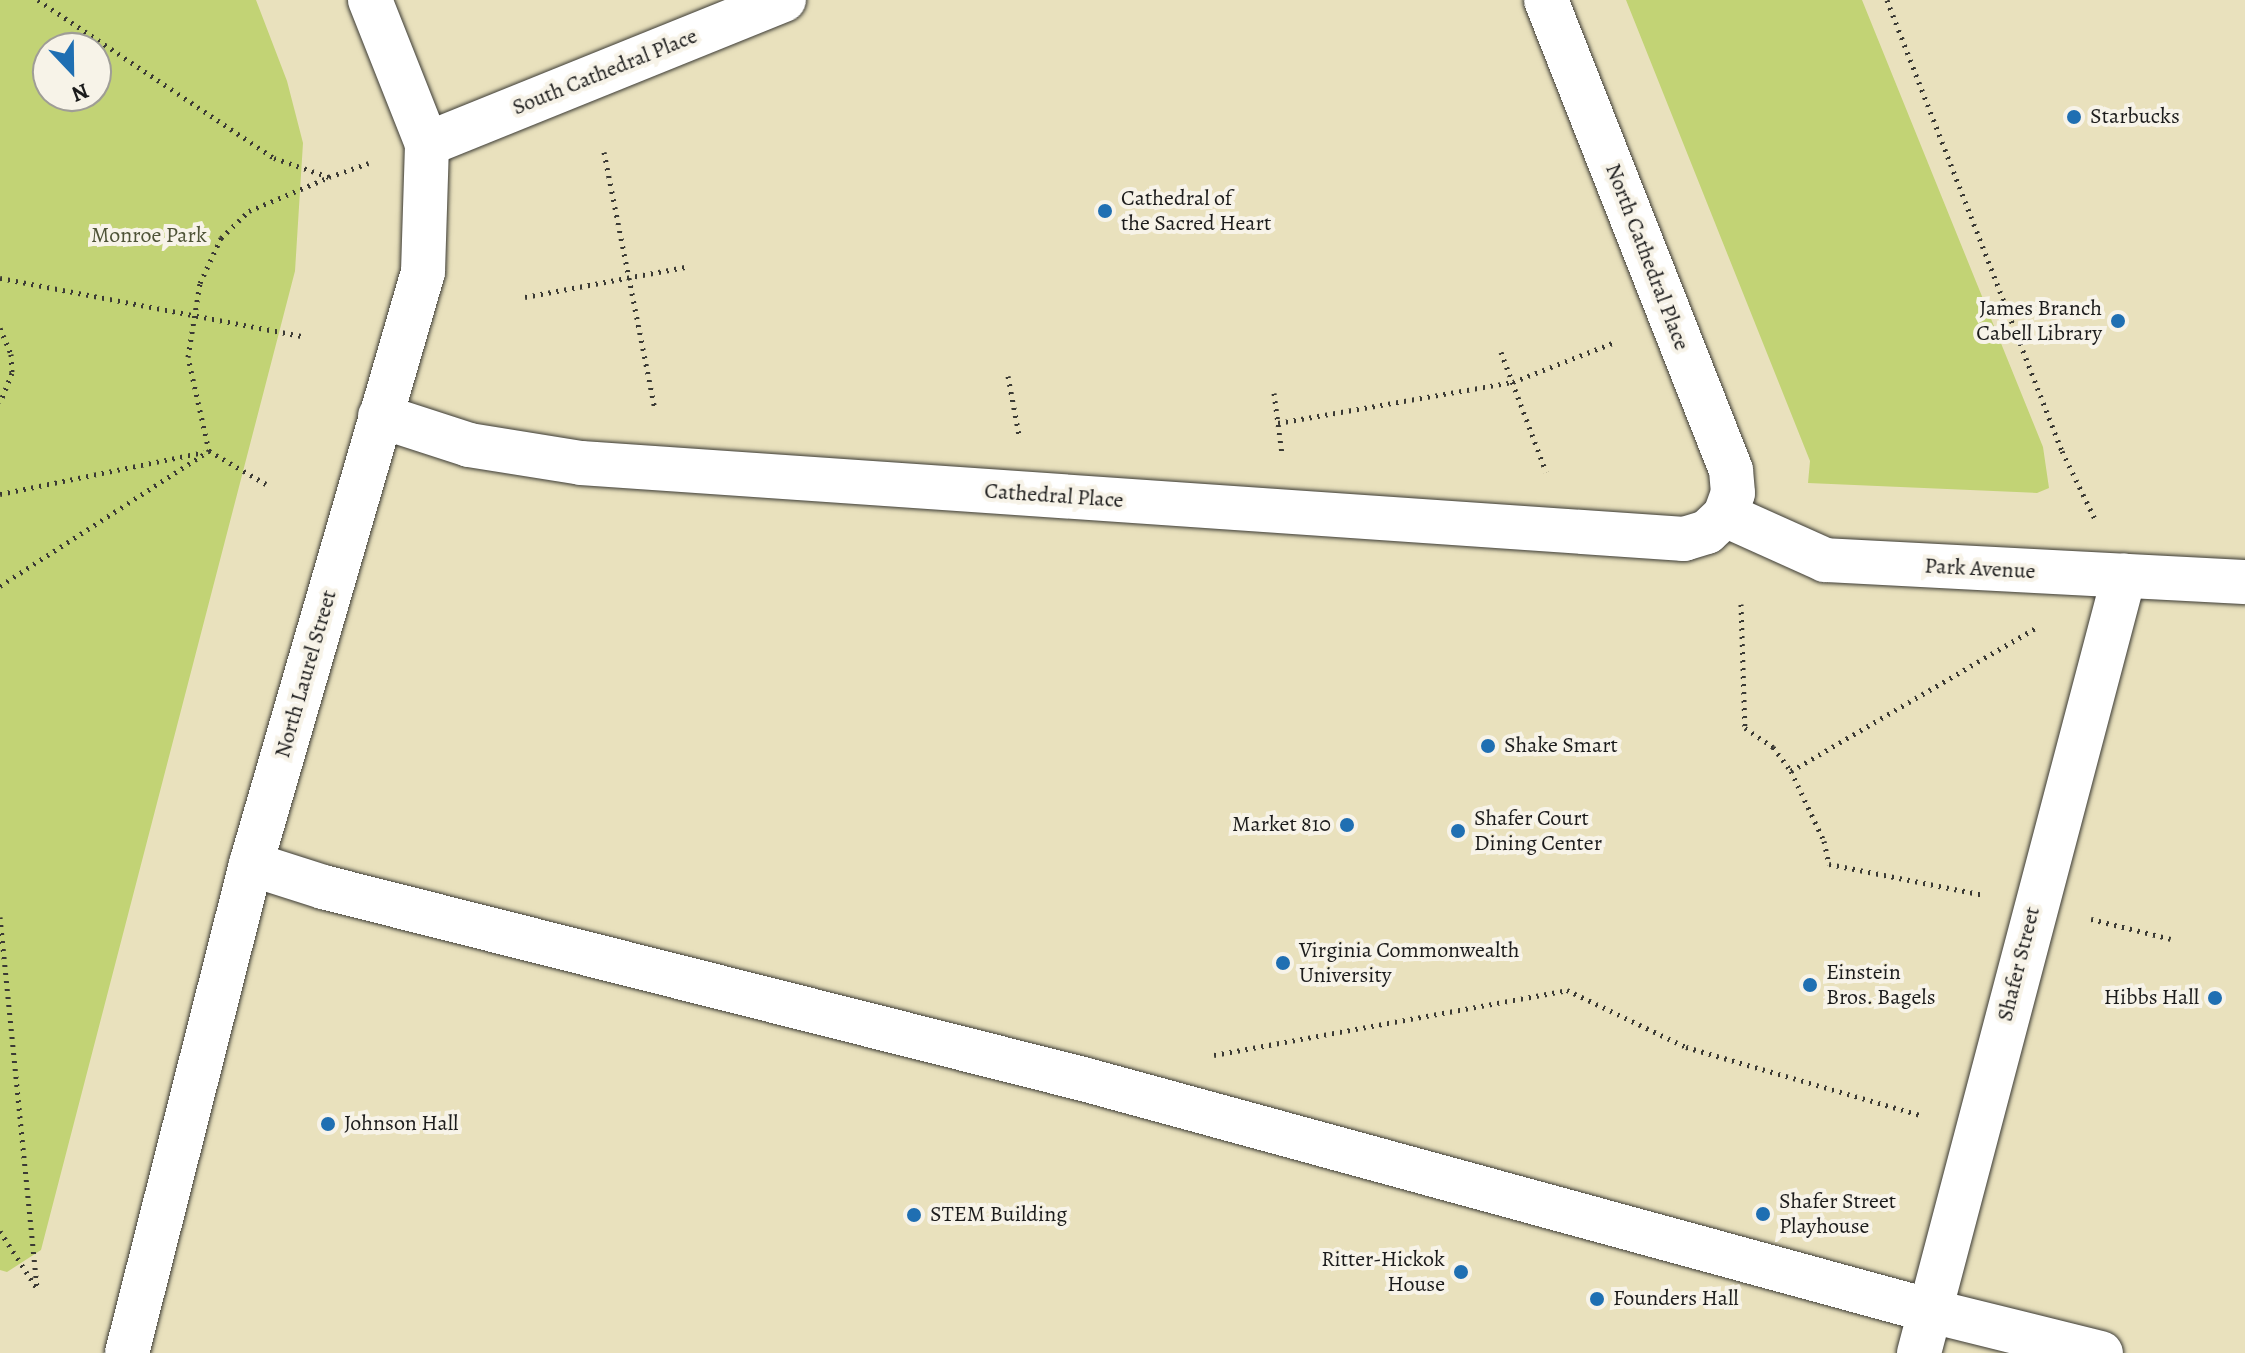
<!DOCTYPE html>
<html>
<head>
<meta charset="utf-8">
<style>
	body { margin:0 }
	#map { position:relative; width:2245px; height:1353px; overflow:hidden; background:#e9e1bd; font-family:Alegreya,serif }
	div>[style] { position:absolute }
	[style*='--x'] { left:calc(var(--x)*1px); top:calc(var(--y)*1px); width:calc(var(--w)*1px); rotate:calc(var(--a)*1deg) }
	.green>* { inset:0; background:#c2d375 }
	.path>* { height:5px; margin-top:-2.5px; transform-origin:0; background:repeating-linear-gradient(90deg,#3b3a34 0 2px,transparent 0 8px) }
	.roads { filter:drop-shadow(0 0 2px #3b3a34) drop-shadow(0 0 2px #3b3a34) }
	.pedestrian>* { height:44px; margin:-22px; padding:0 22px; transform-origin:22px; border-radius:22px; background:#fff }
	.minor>* { height:44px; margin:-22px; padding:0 22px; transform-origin:22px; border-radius:22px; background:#fff }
	.tertiary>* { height:44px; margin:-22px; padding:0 22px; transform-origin:22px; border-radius:22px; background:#fff }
	.dots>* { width:22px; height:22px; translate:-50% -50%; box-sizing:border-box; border:4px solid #f7f3e8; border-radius:50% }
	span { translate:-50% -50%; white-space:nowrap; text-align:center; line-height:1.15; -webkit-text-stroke:8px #f7f3e8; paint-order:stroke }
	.street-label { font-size:22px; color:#1c1c1c }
	.poi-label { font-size:22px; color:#1c1c1c }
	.left { translate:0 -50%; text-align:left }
	.right { translate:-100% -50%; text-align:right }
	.park-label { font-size:22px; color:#4e5337 }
	.north { position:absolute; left:32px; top:32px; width:80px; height:80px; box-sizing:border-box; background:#f7f3e8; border:2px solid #9f9d96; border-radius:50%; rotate:158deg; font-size:22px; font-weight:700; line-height:32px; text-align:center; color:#1c1c1c }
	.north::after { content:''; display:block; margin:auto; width:28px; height:36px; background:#1f6fb2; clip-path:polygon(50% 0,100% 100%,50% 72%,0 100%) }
</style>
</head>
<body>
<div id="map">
	<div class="green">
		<i style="clip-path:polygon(evenodd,0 0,256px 0,287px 81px,303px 143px,295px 271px,41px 1250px,7px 1272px,0 1270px,0 0,96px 48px,96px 96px,48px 96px,48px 48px,96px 48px)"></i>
		<i style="clip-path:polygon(1626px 0,1862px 0,2043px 447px,2049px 488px,2037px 493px,1808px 483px,1810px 461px)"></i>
	</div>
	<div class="path">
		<i style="--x:38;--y:0;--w:284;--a:33.8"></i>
		<i style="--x:274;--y:158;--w:58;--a:19.1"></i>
		<i style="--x:329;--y:177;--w:42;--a:-19.3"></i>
		<i style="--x:1887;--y:0;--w:484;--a:68.8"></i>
		<i style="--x:2062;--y:451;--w:76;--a:64.1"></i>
		<i style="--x:604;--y:152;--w:262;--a:78.8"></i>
		<i style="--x:0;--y:278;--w:311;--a:10.9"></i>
		<i style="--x:525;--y:297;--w:163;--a:-10.6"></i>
		<i style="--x:0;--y:328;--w:28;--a:67"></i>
		<i style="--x:11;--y:354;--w:19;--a:87"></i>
		<i style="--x:12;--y:373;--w:32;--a:112"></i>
		<i style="--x:1501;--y:352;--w:128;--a:69.4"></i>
		<i style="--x:1008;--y:376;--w:60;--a:79.4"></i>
		<i style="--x:1274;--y:393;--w:62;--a:82.5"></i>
		<i style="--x:1278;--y:423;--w:239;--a:-9.9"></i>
		<i style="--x:1513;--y:382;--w:110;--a:-21.4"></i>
		<i style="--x:266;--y:484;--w:66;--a:-149.9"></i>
		<i style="--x:209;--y:451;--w:96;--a:-102.6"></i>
		<i style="--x:188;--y:357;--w:75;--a:-80.8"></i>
		<i style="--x:200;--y:283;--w:50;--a:-65"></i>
		<i style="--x:221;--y:238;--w:39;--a:-44"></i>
		<i style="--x:249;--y:211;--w:85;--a:-22.9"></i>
		<i style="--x:0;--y:494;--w:208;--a:-11.6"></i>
		<i style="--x:0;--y:586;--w:249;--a:-32.9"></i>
		<i style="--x:1741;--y:604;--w:124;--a:88.2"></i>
		<i style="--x:1745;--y:728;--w:34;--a:34"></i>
		<i style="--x:1773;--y:747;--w:30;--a:53"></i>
		<i style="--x:1791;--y:771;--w:77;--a:64.8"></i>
		<i style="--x:1824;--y:841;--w:24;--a:78"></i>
		<i style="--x:1829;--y:864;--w:158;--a:11.3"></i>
		<i style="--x:1791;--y:771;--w:284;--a:-30.3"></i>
		<i style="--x:0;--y:917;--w:373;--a:84.3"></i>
		<i style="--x:2091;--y:919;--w:82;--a:14"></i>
		<i style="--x:1214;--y:1055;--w:359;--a:-10.4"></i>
		<i style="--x:1567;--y:990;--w:132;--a:25.6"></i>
		<i style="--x:1686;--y:1047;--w:247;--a:16.2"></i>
		<i style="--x:0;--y:1231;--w:67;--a:57.3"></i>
	</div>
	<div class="roads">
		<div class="pedestrian">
			<i style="--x:1725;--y:515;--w:110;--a:24.2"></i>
			<i style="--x:1825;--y:560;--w:421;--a:3"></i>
			<i style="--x:251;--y:864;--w:76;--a:17.7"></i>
			<i style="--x:323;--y:887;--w:784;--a:14.18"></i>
			<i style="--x:1083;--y:1079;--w:879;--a:15.3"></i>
			<i style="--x:1931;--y:1311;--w:175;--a:13.9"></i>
			<i style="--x:1919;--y:1353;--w:804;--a:-75.22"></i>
		</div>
		<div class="minor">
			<i style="--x:380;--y:416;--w:94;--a:18"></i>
			<i style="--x:469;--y:445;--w:113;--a:9.1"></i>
			<i style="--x:581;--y:463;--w:1106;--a:3.94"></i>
			<i style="--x:1684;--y:539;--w:24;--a:-17"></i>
			<i style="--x:1707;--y:532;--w:25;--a:-43"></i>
			<i style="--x:1725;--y:515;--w:23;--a:-70"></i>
			<i style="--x:1733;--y:493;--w:23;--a:-95"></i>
			<i style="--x:1731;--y:470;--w:505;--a:-111.49"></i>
		</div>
		<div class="tertiary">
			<i style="--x:427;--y:144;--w:385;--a:-22"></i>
			<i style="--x:127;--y:1353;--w:504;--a:-75.77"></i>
			<i style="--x:251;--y:864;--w:616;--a:-73.8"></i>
			<i style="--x:423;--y:272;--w:128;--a:-88.2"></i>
			<i style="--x:427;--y:144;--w:155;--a:-111.6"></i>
		</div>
	</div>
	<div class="dots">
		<i style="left:2074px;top:117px;background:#1f6fb2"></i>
		<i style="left:1105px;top:211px;background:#1f6fb2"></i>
		<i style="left:2118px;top:321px;background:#1f6fb2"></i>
		<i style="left:1488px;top:746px;background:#1f6fb2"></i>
		<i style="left:1347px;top:825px;background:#1f6fb2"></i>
		<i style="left:1458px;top:831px;background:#1f6fb2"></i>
		<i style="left:1283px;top:963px;background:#1f6fb2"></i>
		<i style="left:1810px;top:985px;background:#1f6fb2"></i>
		<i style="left:2215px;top:998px;background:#1f6fb2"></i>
		<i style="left:328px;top:1124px;background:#1f6fb2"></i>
		<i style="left:1763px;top:1214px;background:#1f6fb2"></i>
		<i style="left:914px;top:1215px;background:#1f6fb2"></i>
		<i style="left:1461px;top:1272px;background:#1f6fb2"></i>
		<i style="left:1597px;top:1299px;background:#1f6fb2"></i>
	</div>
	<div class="street-label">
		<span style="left:605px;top:72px;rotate:-22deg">South Cathedral Place</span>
		<span style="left:1647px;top:257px;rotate:69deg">North Cathedral Place</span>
		<span style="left:1054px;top:496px;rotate:4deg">Cathedral Place</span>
		<span style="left:1980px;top:569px;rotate:3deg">Park Avenue</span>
		<span style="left:306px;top:674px;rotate:-74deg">North Laurel Street</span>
		<span style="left:2019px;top:964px;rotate:-76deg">Shafer Street</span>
	</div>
	<div class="poi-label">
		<span class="left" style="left:2090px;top:117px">Starbucks</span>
		<span class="left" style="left:1121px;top:211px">Cathedral of<br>the Sacred Heart</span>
		<span class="right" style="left:2102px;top:321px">James Branch<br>Cabell Library</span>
		<span class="left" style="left:1504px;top:746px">Shake Smart</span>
		<span class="left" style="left:1474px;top:831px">Shafer Court<br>Dining Center</span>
		<span class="right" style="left:1331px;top:825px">Market 810</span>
		<span class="left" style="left:1299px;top:963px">Virginia Commonwealth<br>University</span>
		<span class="left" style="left:1826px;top:985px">Einstein<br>Bros. Bagels</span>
		<span class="right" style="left:2199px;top:998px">Hibbs Hall</span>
		<span class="left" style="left:344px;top:1124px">Johnson Hall</span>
		<span class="left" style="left:1779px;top:1214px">Shafer Street<br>Playhouse</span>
		<span class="left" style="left:930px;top:1215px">STEM Building</span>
		<span class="right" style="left:1445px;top:1272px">Ritter-Hickok<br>House</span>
		<span class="left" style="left:1613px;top:1299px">Founders Hall</span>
	</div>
	<div class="park-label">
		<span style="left:149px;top:236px">Monroe Park</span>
	</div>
	<div class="north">N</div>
</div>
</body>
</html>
